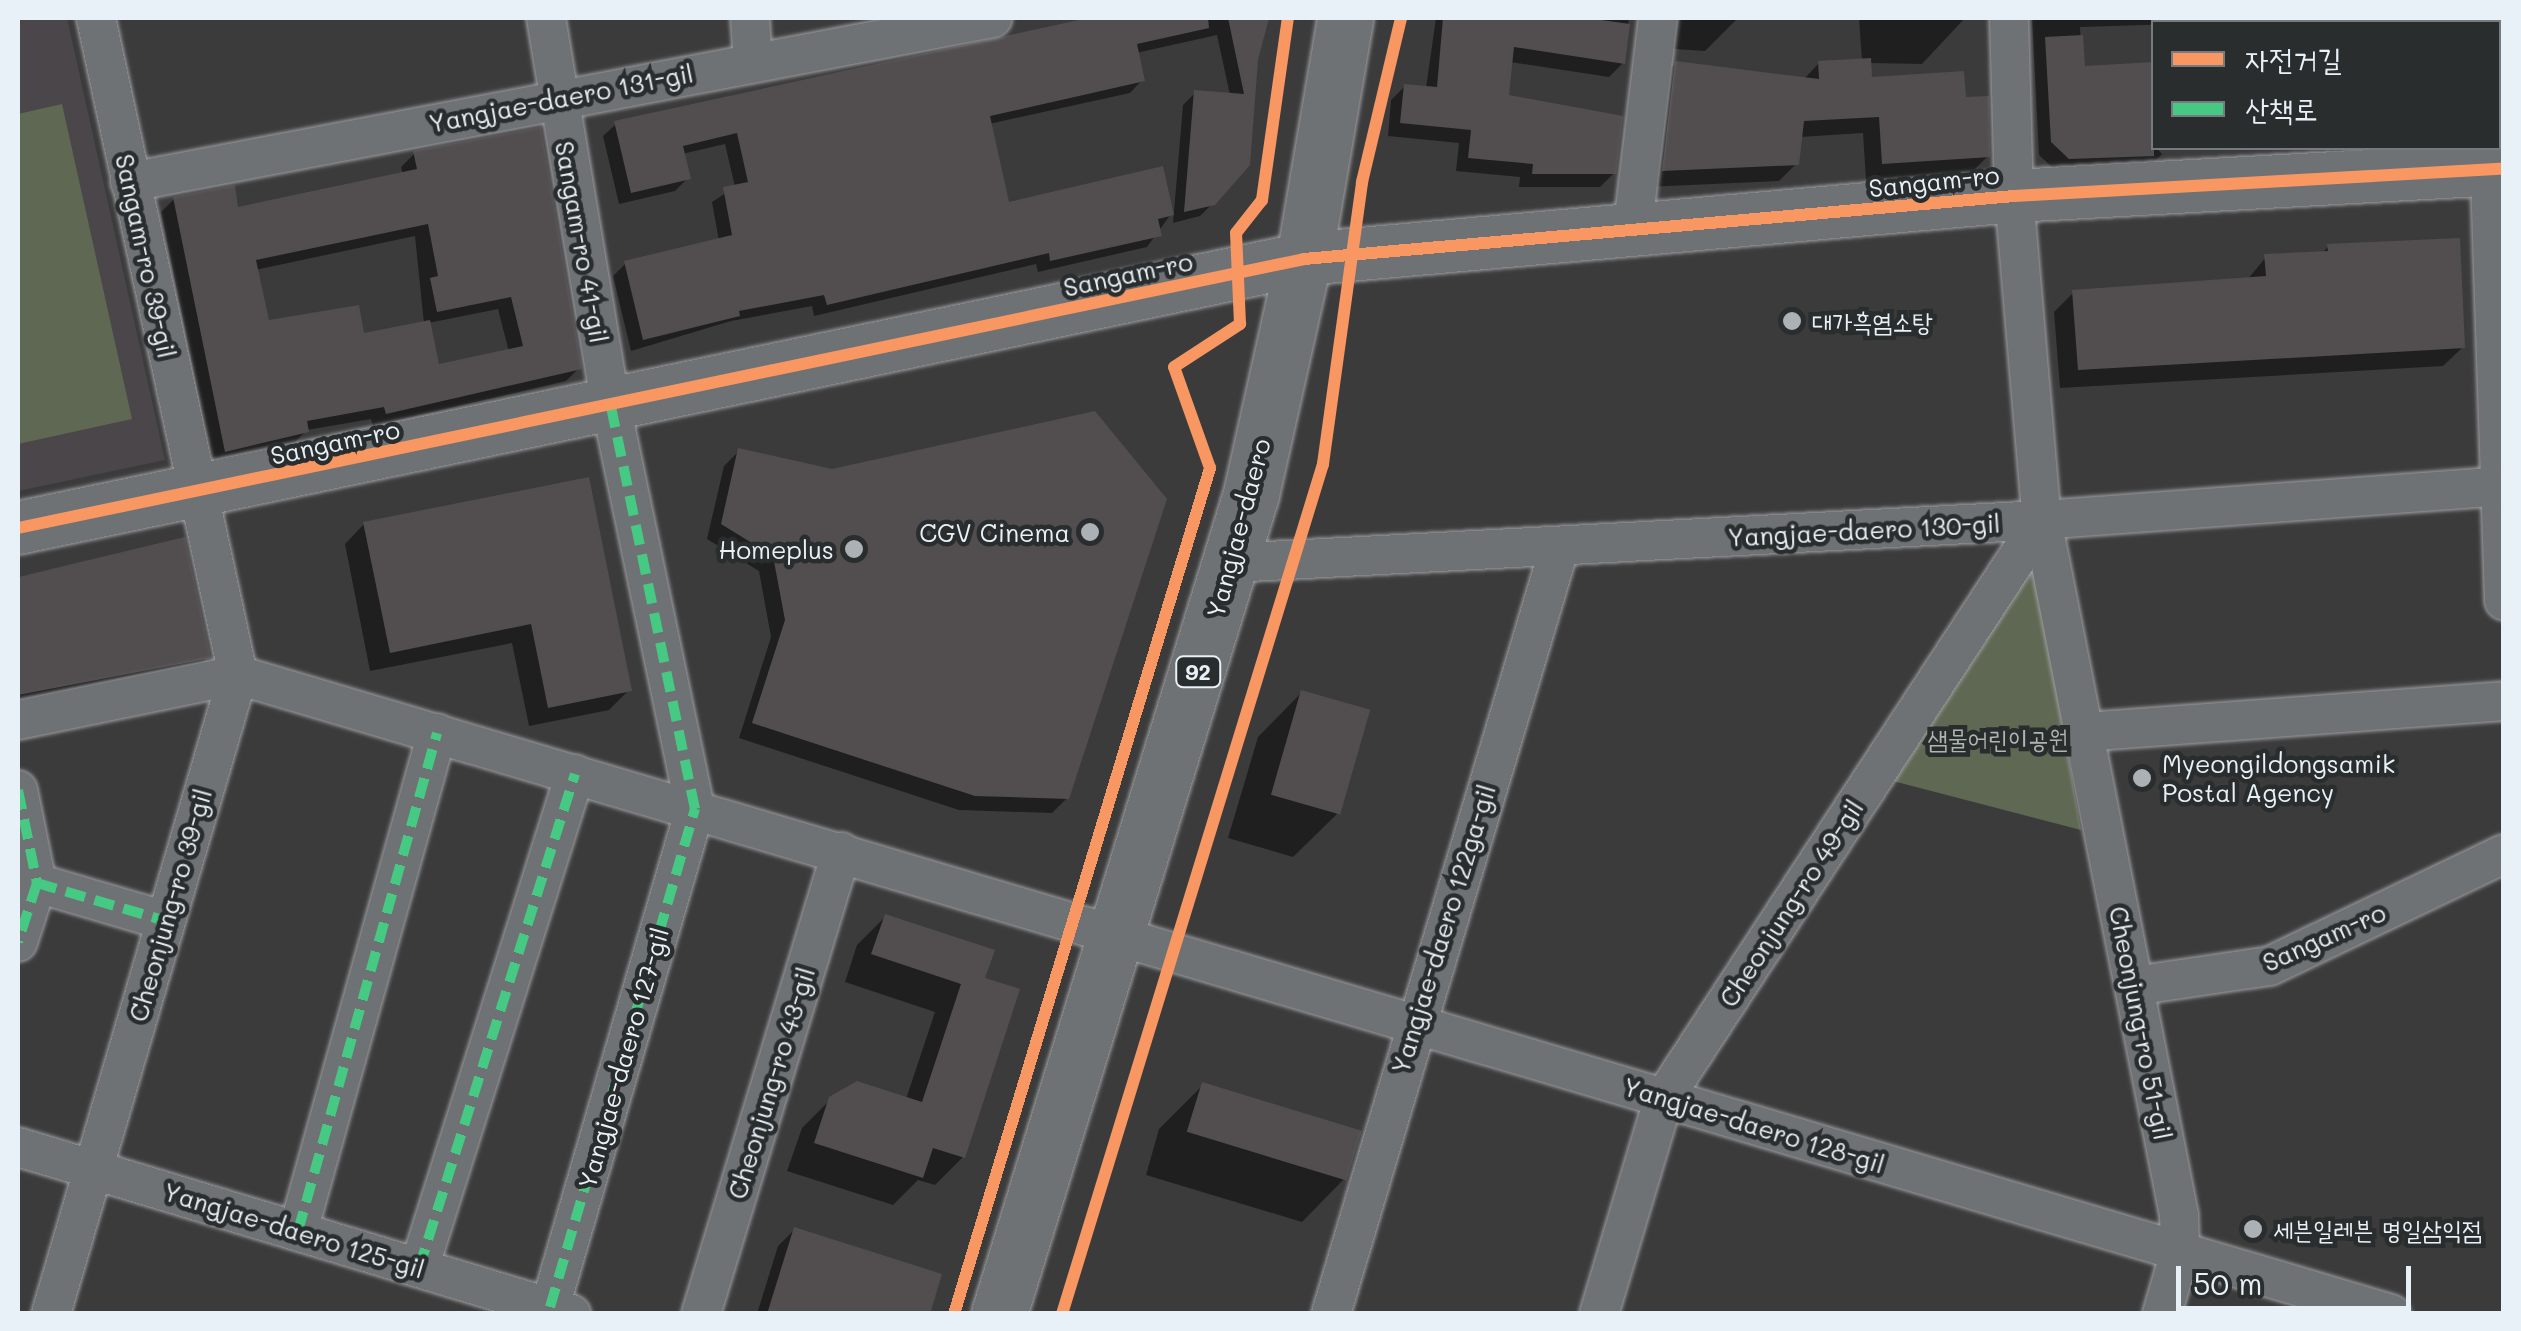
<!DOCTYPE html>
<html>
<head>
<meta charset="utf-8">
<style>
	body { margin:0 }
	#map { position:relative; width:2521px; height:1331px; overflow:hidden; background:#3c3b3c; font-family:Mali,"Poor Story",sans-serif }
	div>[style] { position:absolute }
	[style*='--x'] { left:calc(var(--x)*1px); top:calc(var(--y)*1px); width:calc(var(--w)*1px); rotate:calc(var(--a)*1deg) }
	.built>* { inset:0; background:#4b464a }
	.green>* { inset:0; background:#5f6852 }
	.shadow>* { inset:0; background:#0007; transform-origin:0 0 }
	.building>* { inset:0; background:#524e50; transform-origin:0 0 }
	.roads { filter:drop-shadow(0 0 2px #9d9fa1) drop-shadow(0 0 2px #9d9fa1) }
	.street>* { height:38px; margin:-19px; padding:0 19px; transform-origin:19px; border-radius:19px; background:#6f7275 }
	.secondary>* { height:52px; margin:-26px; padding:0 26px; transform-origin:26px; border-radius:26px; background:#6f7275 }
	.primary>* { height:55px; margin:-27.5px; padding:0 27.5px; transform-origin:27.5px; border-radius:27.5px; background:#6f7275 }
	.quiet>* { height:10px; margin-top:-5px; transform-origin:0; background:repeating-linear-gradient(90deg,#46c982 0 20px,transparent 0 30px) }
	.cycleway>* { height:12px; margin:-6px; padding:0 6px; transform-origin:6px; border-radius:6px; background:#f99763 }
	.dots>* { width:28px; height:28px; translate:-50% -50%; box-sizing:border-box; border:5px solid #2a2d2e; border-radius:50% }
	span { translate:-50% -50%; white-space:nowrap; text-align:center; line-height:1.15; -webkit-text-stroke:9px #2a2d2e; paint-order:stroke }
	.shield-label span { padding:2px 8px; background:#2a2d2e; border:2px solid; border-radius:8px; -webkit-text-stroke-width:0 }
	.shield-label { font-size:22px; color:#e8f1f8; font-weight:700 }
	.street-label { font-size:25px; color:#e8f1f8 }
	.poi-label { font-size:25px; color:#e8f1f8 }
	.left { translate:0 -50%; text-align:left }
	.right { translate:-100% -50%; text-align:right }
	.park-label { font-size:25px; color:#adb6af }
	.frame { position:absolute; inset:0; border:20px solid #e8f1f8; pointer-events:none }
	.legend { position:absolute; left:2151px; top:20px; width:350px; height:130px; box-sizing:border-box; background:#2a2d2e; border:2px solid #767b7f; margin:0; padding:12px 18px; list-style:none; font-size:30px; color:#e8f1f8 }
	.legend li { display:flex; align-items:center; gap:20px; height:50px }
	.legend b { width:50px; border:2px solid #767b7f }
	.scale { position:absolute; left:2176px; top:1266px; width:235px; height:45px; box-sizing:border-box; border:5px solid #e8f1f8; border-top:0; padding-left:12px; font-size:30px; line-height:35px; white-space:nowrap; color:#e8f1f8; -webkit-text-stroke:8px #2a2d2e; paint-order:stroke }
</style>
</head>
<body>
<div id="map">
	<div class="built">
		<i style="clip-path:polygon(18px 18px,67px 18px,165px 460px,18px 491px)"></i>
	</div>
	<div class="green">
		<i style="clip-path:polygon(62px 104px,132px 419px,18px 444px,18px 114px)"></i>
		<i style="clip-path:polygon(2033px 558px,2081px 830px,1893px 781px)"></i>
	</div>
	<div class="shadow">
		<i style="clip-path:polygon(1098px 18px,1265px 18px,1213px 203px,1200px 216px,1173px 223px,1183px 105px,1195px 93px,1230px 95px,1217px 35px,1136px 53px,1142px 80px,1130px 93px,989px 124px,1007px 205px,1171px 214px,1147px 247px,1038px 272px,1036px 264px,814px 316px,812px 306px,731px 321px,631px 351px,613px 276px,625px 264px,719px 241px,712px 202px,735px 187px,725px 144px,682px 154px,688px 178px,675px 191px,619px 204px,603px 136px,616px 124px)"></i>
		<i style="clip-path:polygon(1436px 18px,1629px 18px,1623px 63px,1609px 77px,1510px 62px,1507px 97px,1614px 173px,1600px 187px,1519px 187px,1520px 177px,1456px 171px,1459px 143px,1388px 136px,1391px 100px,1405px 86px,1426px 88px)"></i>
		<i style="clip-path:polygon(1663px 18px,1738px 18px,1705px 51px,1659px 48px)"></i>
		<i style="clip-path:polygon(1859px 18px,1965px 18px,1922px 64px,1869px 63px,1870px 79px,1964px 100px,1988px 156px,1971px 173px,1866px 180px,1863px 133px,1800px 137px,1796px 164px,1779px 181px,1646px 187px,1659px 80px,1676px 63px,1803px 80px,1819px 63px,1862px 61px)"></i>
		<i style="clip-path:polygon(2032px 18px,2242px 18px,2242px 22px,2080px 27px,2082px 68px,2162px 154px,2149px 167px,2056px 171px,2039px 155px)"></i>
		<i style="left:2313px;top:18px;width:99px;height:4px"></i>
		<i style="clip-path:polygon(2329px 148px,2413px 148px,2329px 154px)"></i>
		<i style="clip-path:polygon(evenodd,415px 153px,579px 368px,566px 381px,373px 426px,371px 419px,307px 430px,293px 444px,212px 464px,161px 212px,174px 199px,236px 210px,403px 175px,401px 167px,415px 153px,415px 236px,424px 324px,362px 336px,267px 323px,255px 270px,415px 236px,415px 153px,498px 309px,509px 352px,437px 367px,428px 323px,498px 309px)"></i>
		<i style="clip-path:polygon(2329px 246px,2463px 347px,2443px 366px,2060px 388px,2054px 312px,2073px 293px,2247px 280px,2266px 257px,2321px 254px)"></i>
		<i style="clip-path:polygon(739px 451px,832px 472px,1067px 798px,1052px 813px,959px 810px,739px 738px,771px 637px,759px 571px,707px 539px,724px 466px)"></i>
		<i style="clip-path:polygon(587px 480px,629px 690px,609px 710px,529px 726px,512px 643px,370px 671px,345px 544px,364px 524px)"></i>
		<i style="clip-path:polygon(183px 540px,208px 657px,197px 668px,18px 704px,18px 577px)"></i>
		<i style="clip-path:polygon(1301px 693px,1337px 814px,1293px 857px,1228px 838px,1258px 737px)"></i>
		<i style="clip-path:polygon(885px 917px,982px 979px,963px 1157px,935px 1185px,918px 1180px,893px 1205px,787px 1171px,802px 1128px,831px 1099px,906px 1099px,935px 1012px,845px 982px,857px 945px)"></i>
		<i style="clip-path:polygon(1203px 1085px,1345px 1178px,1302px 1222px,1146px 1175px,1159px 1129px)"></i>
		<i style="clip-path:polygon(795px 1229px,928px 1314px,757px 1314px,778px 1246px)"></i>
	</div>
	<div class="building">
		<i style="clip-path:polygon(1088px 18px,1208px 18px,1209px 28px,1137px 44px,1145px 81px,990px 116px,1009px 202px,1163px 166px,1174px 215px,1158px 219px,1162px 236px,1050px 261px,1049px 253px,827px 305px,824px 295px,739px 311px,740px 316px,643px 340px,624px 261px,732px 235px,723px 187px,748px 182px,737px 133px,683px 146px,691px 179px,631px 193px,614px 121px)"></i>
		<i style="clip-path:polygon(1228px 18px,1269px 18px,1258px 60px,1250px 165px,1215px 205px,1184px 212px,1194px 90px,1244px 94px)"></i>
		<i style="clip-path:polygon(1443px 18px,1587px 18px,1630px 24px,1625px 64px,1514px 47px,1509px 95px,1623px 116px,1616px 174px,1532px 174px,1533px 164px,1468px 158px,1471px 130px,1400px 123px,1404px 84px,1437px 87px)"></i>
		<i style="clip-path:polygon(2083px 35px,2085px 66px,2154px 62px,2154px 156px,2069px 159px,2051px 142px,2045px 37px)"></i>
		<i style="clip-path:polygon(1871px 58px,1872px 77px,1964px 71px,1966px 97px,1989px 96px,1990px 157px,1882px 164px,1879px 117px,1804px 121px,1799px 165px,1662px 171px,1675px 61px,1819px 79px,1818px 61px)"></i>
		<i style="clip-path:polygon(evenodd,541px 127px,582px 369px,386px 414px,384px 407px,307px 421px,309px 432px,225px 452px,173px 197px,235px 185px,238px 207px,417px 169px,413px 151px,541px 127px,428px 224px,438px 276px,430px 278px,437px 312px,511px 297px,523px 346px,439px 364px,430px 320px,364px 333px,359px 305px,269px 320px,256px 260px,428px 224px)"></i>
		<i style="clip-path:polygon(2460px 238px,2465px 348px,2078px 370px,2072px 290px,2266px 276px,2264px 254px,2328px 251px,2327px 244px)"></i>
		<i style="clip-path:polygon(1095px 411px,1167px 499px,1069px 799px,975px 796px,752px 723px,785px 620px,773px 556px,721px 524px,738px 448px,832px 469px)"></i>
		<i style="clip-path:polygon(589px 477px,632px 691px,548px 708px,531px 624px,390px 653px,363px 522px)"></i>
		<i style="clip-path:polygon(185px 537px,211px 658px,18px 695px,18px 577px)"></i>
		<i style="left:1301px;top:690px;width:72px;height:109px;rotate:16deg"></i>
		<i style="clip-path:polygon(885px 914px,995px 950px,985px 978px,1020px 989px,965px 1158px,933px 1148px,923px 1178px,814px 1143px,829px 1097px,857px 1081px,922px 1102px,961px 984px,871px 954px)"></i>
		<i style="left:1202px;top:1082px;width:167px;height:52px;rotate:17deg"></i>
		<i style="clip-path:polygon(794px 1227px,942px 1274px,930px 1314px,767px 1314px)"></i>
	</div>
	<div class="roads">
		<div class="street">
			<i style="--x:546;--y:18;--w:393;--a:80.5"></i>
			<i style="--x:611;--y:406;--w:412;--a:78.2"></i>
			<i style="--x:695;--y:809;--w:519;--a:106.23"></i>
			<i style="--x:750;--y:18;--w:44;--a:86.1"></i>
			<i style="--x:2009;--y:18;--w:178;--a:88.4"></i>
			<i style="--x:2014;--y:196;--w:325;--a:85.1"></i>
			<i style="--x:2042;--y:520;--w:708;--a:78.85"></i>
			<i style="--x:2179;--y:1215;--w:37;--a:88"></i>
			<i style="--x:2180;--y:1252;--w:65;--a:106.2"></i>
			<i style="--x:2498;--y:53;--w:35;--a:-83"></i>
			<i style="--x:2489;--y:148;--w:453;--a:88.1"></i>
			<i style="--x:130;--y:182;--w:878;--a:-10.76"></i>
			<i style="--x:1632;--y:233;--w:217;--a:-83.1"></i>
			<i style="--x:1230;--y:563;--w:813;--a:-3.03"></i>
			<i style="--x:2042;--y:520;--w:455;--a:-4.2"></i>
			<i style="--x:18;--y:720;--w:225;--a:-11.6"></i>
			<i style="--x:238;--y:675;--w:2246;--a:16.53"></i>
			<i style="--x:2084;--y:732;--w:421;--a:-4.2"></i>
			<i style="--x:18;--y:790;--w:95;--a:78.5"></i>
			<i style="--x:37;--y:883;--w:62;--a:107.9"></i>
			<i style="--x:37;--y:883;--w:134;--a:16.4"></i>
			<i style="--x:2134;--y:986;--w:137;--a:-8.4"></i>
			<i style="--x:2270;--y:966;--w:259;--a:-25.6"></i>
			<i style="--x:18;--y:1147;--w:578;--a:16.8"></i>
			<i style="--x:298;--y:1231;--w:517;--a:-74.4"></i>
			<i style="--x:419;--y:1268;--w:518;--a:-72.47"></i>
			<i style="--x:51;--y:1314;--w:666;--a:-73.69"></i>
			<i style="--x:238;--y:675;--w:672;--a:-102.2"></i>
			<i style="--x:701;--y:1314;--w:483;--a:-73.1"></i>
			<i style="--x:1331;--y:1314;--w:801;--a:-73.4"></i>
			<i style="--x:1599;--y:1314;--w:226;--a:-73.3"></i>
			<i style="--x:1664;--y:1098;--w:691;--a:-56.82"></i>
		</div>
		<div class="secondary">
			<i style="--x:18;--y:528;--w:1314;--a:-11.81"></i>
			<i style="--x:1304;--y:259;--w:713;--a:-5.07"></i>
			<i style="--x:2014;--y:196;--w:491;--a:-3.2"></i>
		</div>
		<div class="primary">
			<i style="--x:999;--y:1314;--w:858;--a:-72.92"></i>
			<i style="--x:1251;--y:494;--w:247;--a:-77.4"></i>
			<i style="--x:1305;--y:253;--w:238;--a:-80.3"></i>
		</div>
	</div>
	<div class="quiet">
		<i style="--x:18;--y:790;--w:95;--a:78.5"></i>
		<i style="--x:37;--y:883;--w:62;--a:107.9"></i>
		<i style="--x:37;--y:883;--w:134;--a:16.4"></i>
		<i style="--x:298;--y:1231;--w:517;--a:-74.4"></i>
		<i style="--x:419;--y:1268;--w:518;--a:-72.47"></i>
		<i style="--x:550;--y:1307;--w:519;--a:-73.77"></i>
		<i style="--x:695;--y:809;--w:412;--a:-101.8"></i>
	</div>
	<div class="cycleway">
		<i style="--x:18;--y:528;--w:1314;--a:-11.81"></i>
		<i style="--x:1304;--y:259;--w:713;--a:-5.07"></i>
		<i style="--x:2014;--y:196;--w:491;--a:-3.2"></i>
		<i style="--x:954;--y:1314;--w:884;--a:-73.16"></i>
		<i style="--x:1210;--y:468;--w:107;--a:-109.6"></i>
		<i style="--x:1174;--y:367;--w:79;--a:-33.1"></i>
		<i style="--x:1240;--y:324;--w:91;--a:-92.5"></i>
		<i style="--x:1236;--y:233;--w:42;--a:-51.8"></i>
		<i style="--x:1262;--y:200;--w:184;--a:-81.9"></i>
		<i style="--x:1062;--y:1314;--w:889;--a:-72.93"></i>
		<i style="--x:1323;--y:464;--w:285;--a:-82.1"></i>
		<i style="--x:1362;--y:182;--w:169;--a:-76.6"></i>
	</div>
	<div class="dots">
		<i style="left:1792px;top:321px;background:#acb1b6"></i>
		<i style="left:1090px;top:532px;background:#acb1b6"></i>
		<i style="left:854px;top:549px;background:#acb1b6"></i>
		<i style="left:2142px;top:778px;background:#acb1b6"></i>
		<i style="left:2253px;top:1229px;background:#acb1b6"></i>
	</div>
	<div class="shield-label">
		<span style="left:1198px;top:672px">92</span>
	</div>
	<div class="street-label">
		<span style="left:561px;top:98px;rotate:-11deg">Yangjae-daero 131-gil</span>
		<span style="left:1934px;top:181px;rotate:-6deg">Sangam-ro</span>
		<span style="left:582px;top:242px;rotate:80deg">Sangam-ro 41-gil</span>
		<span style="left:146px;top:256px;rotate:78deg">Sangam-ro 39-gil</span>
		<span style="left:1128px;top:274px;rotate:-12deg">Sangam-ro</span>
		<span style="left:335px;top:442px;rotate:-12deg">Sangam-ro</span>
		<span style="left:1238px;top:528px;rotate:-75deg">Yangjae-daero</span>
		<span style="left:1864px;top:530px;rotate:-3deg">Yangjae-daero 130-gil</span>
		<span style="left:1791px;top:903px;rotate:-57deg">Cheonjung-ro 49-gil</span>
		<span style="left:170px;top:905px;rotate:-74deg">Cheonjung-ro 39-gil</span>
		<span style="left:1443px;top:929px;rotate:-73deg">Yangjae-daero 122ga-gil</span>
		<span style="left:2324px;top:937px;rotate:-24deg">Sangam-ro</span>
		<span style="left:2141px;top:1023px;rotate:79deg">Cheonjung-ro 51-gil</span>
		<span style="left:623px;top:1058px;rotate:-74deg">Yangjae-daero 127-gil</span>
		<span style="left:771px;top:1083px;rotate:-73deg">Cheonjung-ro 43-gil</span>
		<span style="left:1754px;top:1125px;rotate:17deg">Yangjae-daero 128-gil</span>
		<span style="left:294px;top:1230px;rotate:17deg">Yangjae-daero 125-gil</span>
	</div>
	<div class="poi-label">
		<span class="left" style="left:1812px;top:321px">대가흑염소탕</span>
		<span class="right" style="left:1070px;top:532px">CGV Cinema</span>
		<span class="right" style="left:834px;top:549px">Homeplus</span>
		<span class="left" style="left:2162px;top:778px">Myeongildongsamik<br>Postal Agency</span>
		<span class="left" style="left:2273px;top:1229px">세븐일레븐 명일삼익점</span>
	</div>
	<div class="park-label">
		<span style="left:1998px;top:738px">샘물어린이공원</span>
	</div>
	<div class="frame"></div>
	<ul class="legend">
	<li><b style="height:12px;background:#f99763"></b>자전거길</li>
	<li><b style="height:12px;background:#46c982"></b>산책로</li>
	</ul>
	<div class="scale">50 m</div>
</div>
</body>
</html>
